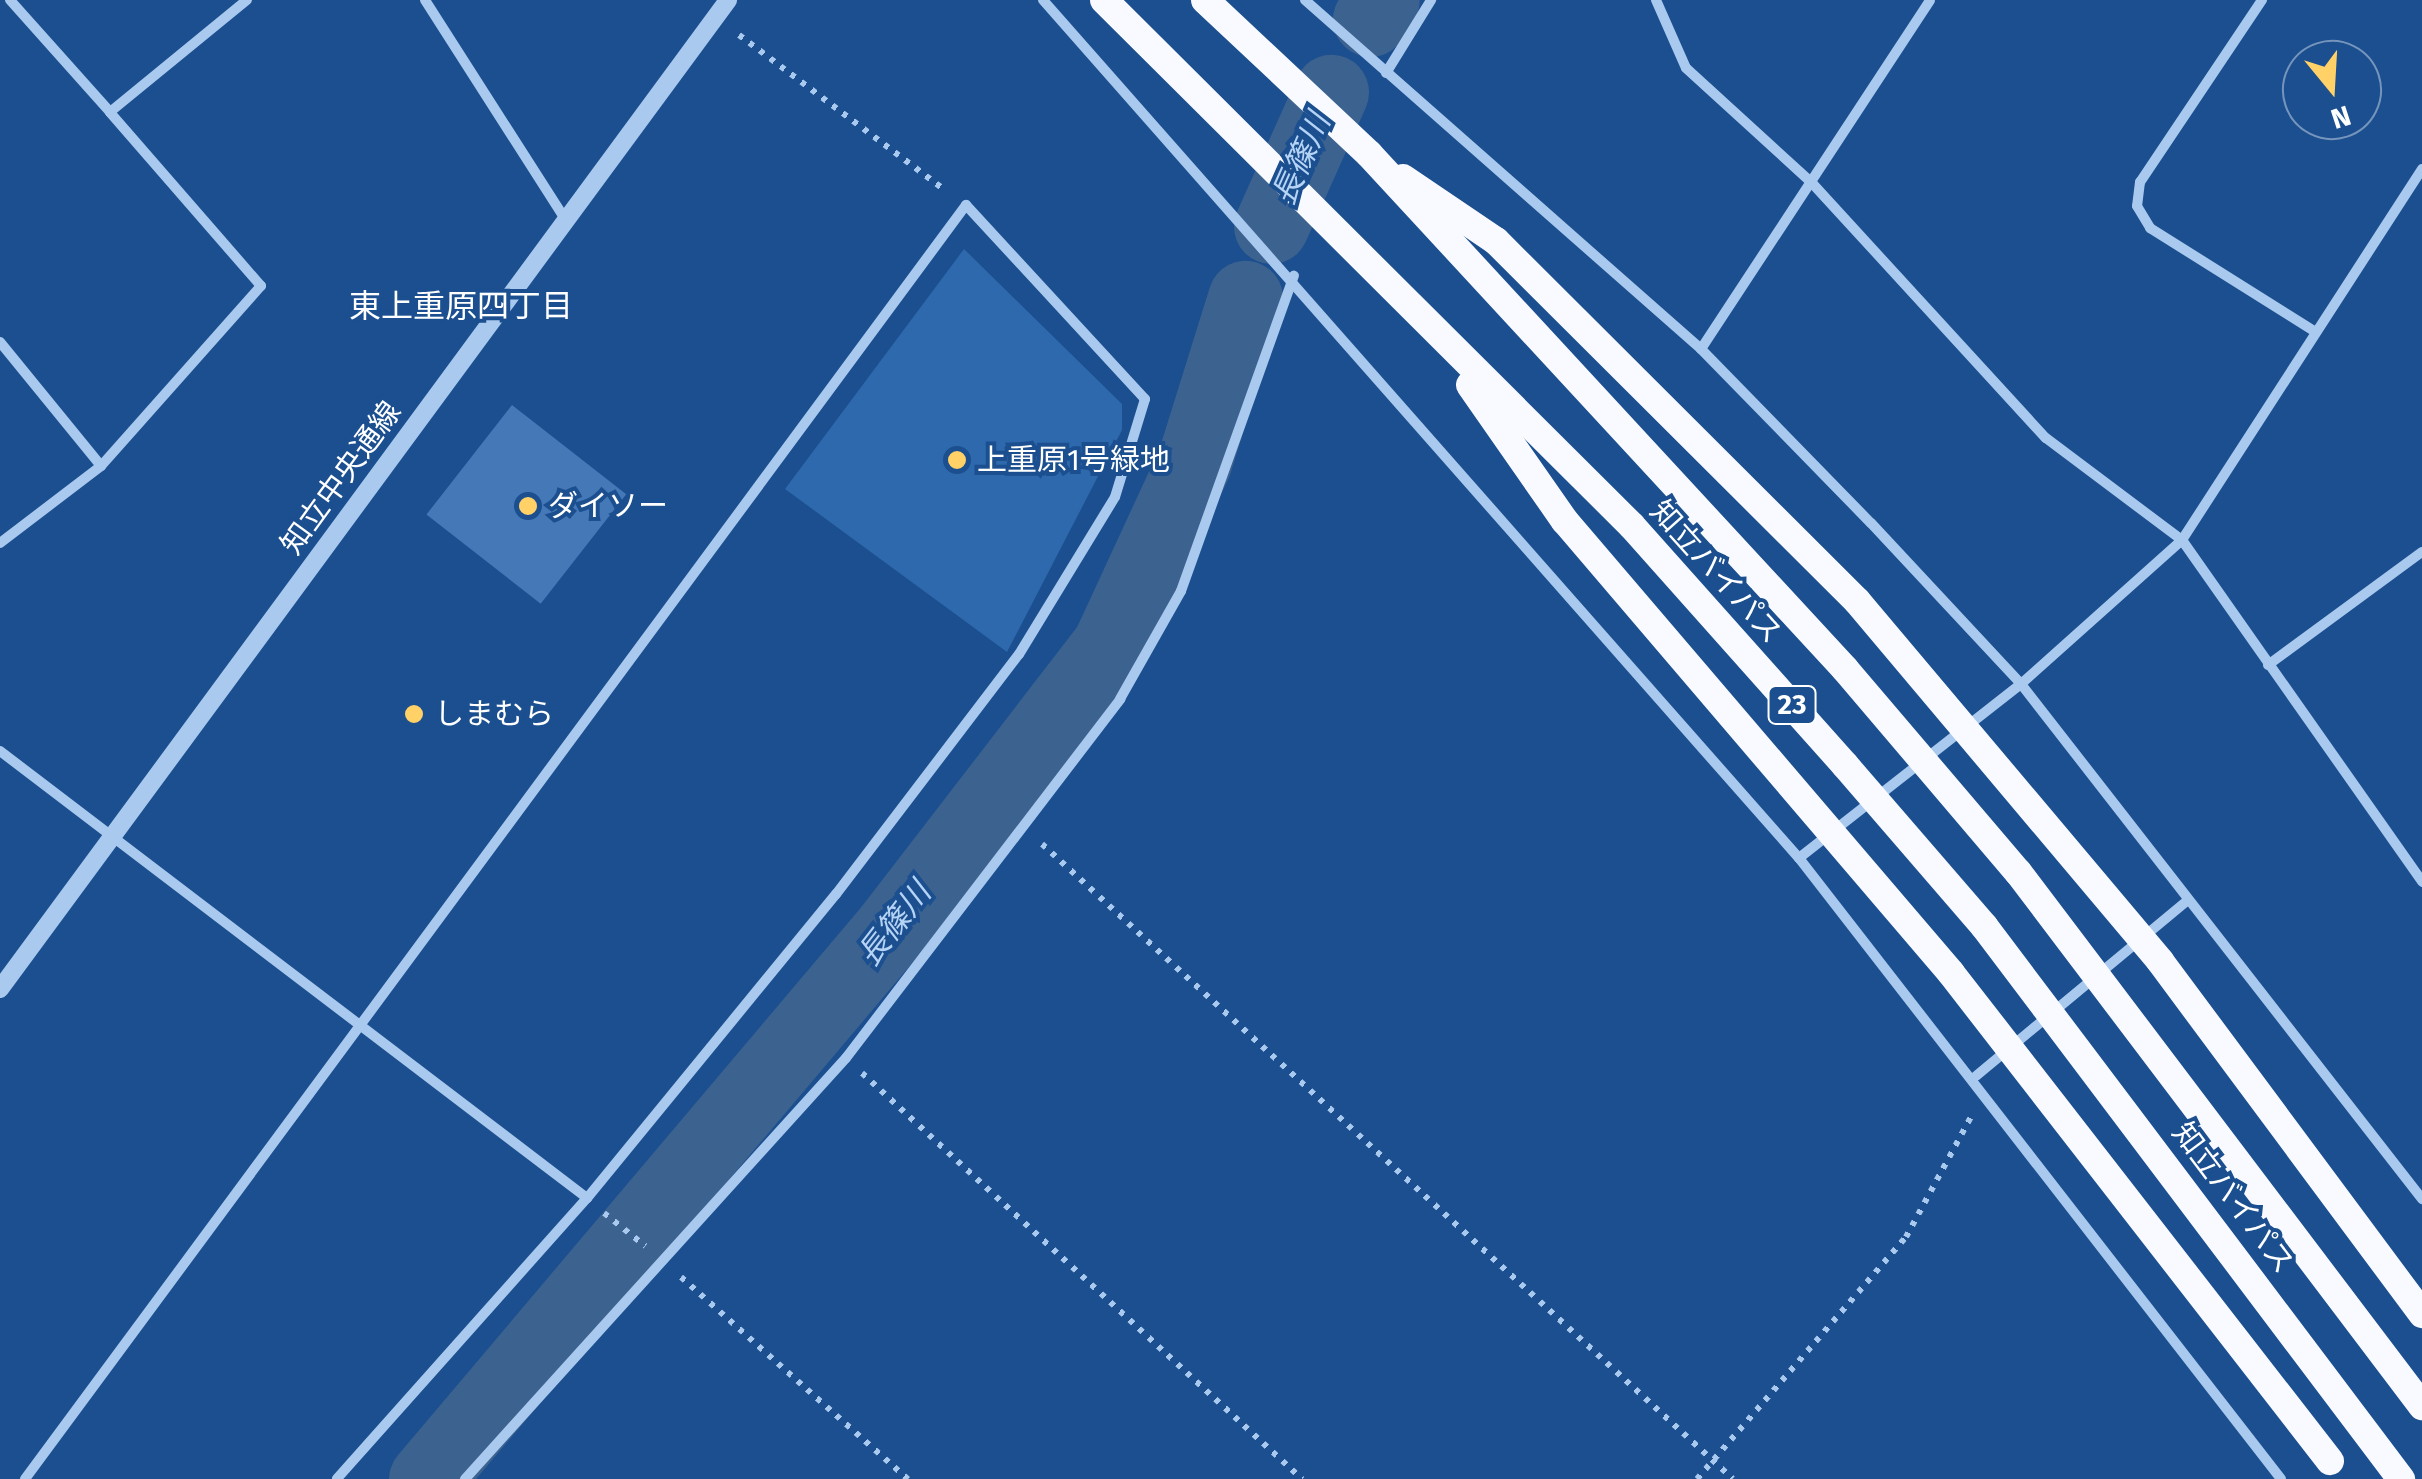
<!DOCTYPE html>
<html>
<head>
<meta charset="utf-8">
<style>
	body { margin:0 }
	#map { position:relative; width:2422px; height:1479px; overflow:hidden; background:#1b4f8f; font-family:"Fira Sans","Noto Sans JP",sans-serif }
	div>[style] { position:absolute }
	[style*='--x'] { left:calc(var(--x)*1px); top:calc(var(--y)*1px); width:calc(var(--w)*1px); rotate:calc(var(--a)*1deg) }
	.green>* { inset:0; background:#2e69ad }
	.river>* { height:75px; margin:-37.5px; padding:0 37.5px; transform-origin:37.5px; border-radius:37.5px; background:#3c6290 }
	.building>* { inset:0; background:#4478b7; transform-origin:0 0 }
	.path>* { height:6px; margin-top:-3px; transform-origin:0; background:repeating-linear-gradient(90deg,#a9c9ee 0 5px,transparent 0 13px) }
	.minor>* { height:10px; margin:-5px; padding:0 5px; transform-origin:5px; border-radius:5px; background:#a9c9ee }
	.tertiary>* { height:18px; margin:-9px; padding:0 9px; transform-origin:9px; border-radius:9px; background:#a9c9ee }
	.trunk-bridge>* { height:28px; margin:-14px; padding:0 14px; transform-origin:14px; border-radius:14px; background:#f8faff }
	.dots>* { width:28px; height:28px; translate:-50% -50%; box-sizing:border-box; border:5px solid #1b4f8f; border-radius:50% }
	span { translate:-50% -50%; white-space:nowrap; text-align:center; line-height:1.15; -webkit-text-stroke:8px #1b4f8f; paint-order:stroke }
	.shield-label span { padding:2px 8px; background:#1b4f8f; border:2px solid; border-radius:8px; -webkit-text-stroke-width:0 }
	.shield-label { font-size:28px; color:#fff; font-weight:700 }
	.poi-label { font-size:30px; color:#fff }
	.left { translate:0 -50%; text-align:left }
	.street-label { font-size:30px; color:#fff }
	.water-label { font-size:32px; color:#b5d3f5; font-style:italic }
	.neighbourhood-label { font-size:32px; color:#fff }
	.north { position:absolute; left:2282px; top:40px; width:100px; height:100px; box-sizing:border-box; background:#1b4f8f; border:2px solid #7695bc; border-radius:50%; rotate:162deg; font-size:28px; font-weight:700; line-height:40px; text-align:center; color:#fff }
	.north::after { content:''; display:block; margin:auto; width:35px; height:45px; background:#ffd166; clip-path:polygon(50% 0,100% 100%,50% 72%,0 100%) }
</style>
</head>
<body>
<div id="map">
	<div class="green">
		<i style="clip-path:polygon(964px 249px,1122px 404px,1122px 430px,1007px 652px,785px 489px)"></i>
	</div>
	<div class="river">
		<i style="--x:1370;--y:19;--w:22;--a:-58"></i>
		<i style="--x:1271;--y:226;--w:147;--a:-65.9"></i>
		<i style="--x:426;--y:1479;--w:720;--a:-49.79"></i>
		<i style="--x:891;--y:929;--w:357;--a:-52.4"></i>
		<i style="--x:1109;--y:646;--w:203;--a:-65.2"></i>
		<i style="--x:1194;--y:462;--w:172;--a:-72.7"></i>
	</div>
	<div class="building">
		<i style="left:512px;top:405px;width:145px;height:139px;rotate:38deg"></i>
	</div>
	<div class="path">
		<i style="--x:739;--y:35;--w:258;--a:37"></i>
		<i style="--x:1042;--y:844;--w:938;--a:42.58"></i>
		<i style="--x:862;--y:1073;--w:599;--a:42.7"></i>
		<i style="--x:604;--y:1213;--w:53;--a:38.8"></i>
		<i style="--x:681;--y:1277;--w:304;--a:41.7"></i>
		<i style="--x:1697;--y:1479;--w:320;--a:-49.2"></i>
		<i style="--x:1906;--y:1237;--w:136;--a:-61.6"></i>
	</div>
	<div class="minor">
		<i style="--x:10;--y:0;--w:150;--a:48.2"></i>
		<i style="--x:425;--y:0;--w:260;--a:57.4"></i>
		<i style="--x:1043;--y:0;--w:1144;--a:48.62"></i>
		<i style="--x:1799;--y:858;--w:786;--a:52.18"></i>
		<i style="--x:1305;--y:0;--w:528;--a:41.39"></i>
		<i style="--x:1701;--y:349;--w:243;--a:45.7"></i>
		<i style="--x:1871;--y:523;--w:220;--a:47"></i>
		<i style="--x:2021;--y:684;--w:653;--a:52.09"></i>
		<i style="--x:1656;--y:0;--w:74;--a:66.2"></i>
		<i style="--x:1686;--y:68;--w:171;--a:42.4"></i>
		<i style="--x:1812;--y:183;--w:346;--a:47.5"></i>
		<i style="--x:2046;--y:438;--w:170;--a:36.9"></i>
		<i style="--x:2182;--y:540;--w:418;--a:54.9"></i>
		<i style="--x:2262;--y:0;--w:219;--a:123.8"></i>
		<i style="--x:2140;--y:182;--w:24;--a:97"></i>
		<i style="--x:2137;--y:206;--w:26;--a:59"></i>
		<i style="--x:2150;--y:228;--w:196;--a:32.1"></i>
		<i style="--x:1386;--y:73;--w:86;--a:-58.3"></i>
		<i style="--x:0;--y:342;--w:160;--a:50.8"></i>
		<i style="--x:1701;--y:349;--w:417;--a:-56.7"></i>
		<i style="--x:0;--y:543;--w:127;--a:-37.3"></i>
		<i style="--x:101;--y:466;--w:241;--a:-48.4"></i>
		<i style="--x:261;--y:286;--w:230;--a:-131"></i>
		<i style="--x:110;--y:112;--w:177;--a:-39.3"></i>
		<i style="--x:2268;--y:665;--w:191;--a:-36.3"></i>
		<i style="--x:0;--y:751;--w:738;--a:37.29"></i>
		<i style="--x:1799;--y:858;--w:282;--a:-38.1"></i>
		<i style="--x:2021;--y:684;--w:216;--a:-41.8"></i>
		<i style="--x:2182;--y:540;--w:442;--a:-57.1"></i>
		<i style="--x:1976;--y:1076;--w:274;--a:-39.7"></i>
		<i style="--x:25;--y:1479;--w:1584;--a:-53.55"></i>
		<i style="--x:966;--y:205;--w:264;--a:47.3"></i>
		<i style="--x:1145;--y:399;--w:102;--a:107"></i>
		<i style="--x:1115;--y:497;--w:184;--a:121.4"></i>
		<i style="--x:1019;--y:654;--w:302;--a:127.3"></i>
		<i style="--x:836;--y:894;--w:393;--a:129.3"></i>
		<i style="--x:587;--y:1198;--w:376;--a:131.7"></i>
		<i style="--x:465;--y:1479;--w:568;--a:-47.86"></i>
		<i style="--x:846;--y:1058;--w:452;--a:-52.6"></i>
		<i style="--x:1120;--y:699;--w:124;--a:-60.5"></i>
		<i style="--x:1181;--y:591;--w:335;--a:-70.3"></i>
	</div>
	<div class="tertiary">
		<i style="--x:0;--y:989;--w:1228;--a:-53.64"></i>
	</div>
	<div class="trunk-bridge">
		<i style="--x:1104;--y:0;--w:745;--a:44.89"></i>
		<i style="--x:1632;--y:526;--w:320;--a:48.3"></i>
		<i style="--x:1845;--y:765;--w:213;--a:49.2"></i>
		<i style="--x:1984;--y:926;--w:693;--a:52.98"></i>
		<i style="--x:1205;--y:0;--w:225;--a:43.2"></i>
		<i style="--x:1369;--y:154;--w:701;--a:47.25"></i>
		<i style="--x:1845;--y:669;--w:267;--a:49.6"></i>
		<i style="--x:2018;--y:872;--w:670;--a:52.89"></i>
		<i style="--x:1403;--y:178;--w:112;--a:34.1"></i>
		<i style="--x:1496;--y:241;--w:510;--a:44.92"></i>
		<i style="--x:1857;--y:601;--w:471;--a:49.9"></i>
		<i style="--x:2160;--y:961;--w:440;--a:53.4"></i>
		<i style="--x:1470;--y:385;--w:166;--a:55.1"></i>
		<i style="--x:1565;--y:521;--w:594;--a:49.5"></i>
		<i style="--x:1951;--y:973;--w:618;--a:52.17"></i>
	</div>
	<div class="dots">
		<i style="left:957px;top:460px;background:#ffd166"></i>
		<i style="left:528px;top:506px;background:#ffd166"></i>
		<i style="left:414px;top:714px;background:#ffd166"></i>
	</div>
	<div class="shield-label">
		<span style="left:1792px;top:705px">23</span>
	</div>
	<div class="poi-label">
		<span class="left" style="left:977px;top:460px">上重原1号緑地</span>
		<span class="left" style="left:548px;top:506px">ダイソー</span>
		<span class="left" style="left:434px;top:714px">しまむら</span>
	</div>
	<div class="street-label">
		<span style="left:341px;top:478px;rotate:-54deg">知立中央通線</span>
		<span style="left:1716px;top:572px;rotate:48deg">知立バイパス</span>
		<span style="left:2233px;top:1198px;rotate:53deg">知立バイパス</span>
	</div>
	<div class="water-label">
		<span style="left:1301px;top:159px;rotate:-66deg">長篠川</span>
		<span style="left:894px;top:924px;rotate:-52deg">長篠川</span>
	</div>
	<div class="neighbourhood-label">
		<span style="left:461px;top:306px">東上重原四丁目</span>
	</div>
	<div class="north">N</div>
</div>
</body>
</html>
